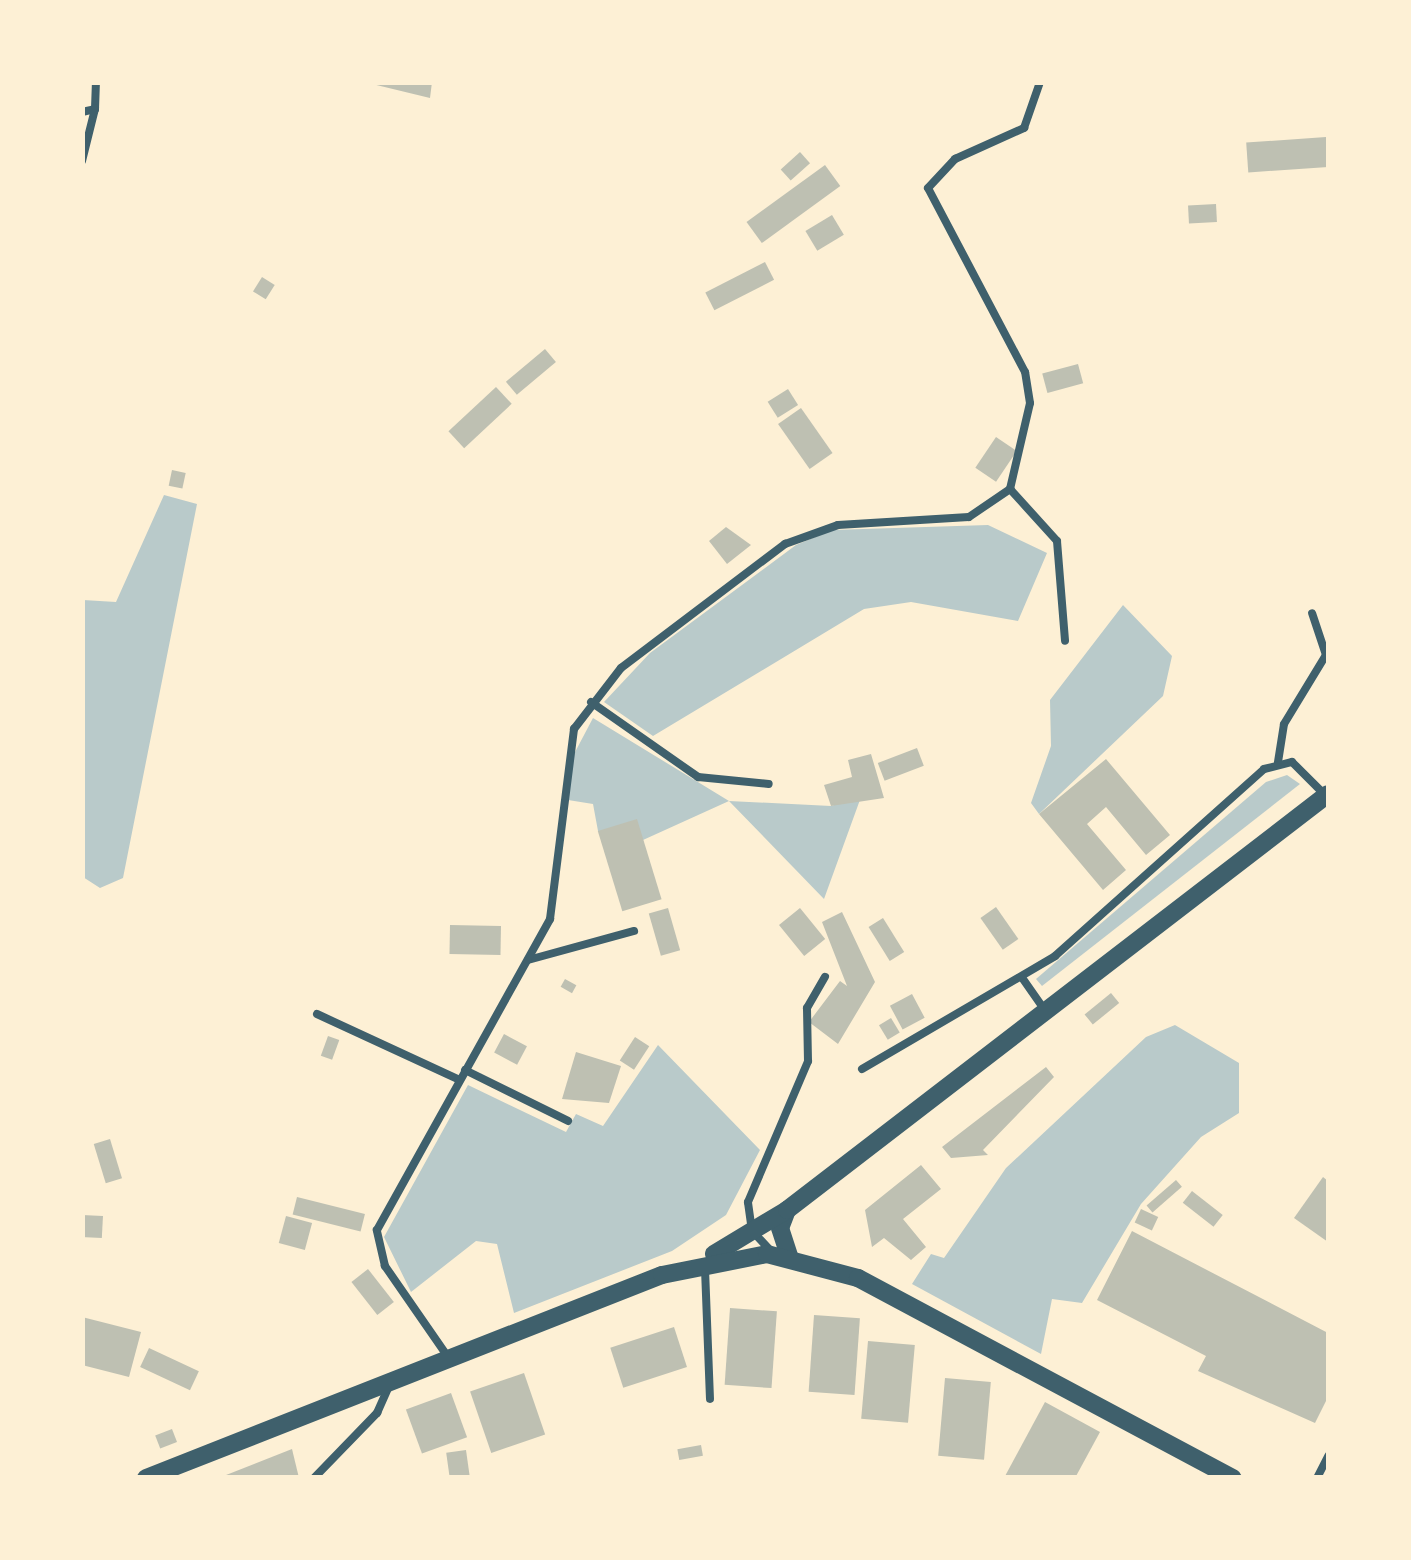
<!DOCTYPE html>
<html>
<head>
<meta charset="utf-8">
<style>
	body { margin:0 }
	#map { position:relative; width:1411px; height:1560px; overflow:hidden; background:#fdf0d5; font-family:"Source Sans 3",sans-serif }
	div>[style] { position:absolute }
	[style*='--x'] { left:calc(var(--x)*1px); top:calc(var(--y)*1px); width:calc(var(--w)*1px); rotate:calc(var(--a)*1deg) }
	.green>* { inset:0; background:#b9caca }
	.building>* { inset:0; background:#bec0b2; transform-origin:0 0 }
	.service>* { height:8px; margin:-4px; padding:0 4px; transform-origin:4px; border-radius:4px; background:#3f606c }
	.tertiary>* { height:18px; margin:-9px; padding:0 9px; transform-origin:9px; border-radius:9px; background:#3f606c }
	span { translate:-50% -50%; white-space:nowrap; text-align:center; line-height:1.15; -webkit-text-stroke:8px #fdf0d5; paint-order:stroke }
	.frame { position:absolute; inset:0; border:85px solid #fdf0d5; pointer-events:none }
</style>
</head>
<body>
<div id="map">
	<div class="green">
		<i style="clip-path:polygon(164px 495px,197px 504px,123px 878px,100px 888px,83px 877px,83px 600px,116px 602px)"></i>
		<i style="clip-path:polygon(988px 525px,1047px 553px,1018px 621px,911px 602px,864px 609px,653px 736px,604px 702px,650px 653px,796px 545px,832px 530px)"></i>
		<i style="clip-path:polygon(1123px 605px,1172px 656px,1163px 696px,1039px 814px,1031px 803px,1051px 746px,1050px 700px)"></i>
		<i style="clip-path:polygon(593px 718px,729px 801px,831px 806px,861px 797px,824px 899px,729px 801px,643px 840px,598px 831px,593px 804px,568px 800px,574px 754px)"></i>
		<i style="clip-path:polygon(1287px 775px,1300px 784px,1042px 986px,1036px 979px,1266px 782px)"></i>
		<i style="clip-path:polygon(1175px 1025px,1239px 1063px,1239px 1113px,1201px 1137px,1141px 1204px,1082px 1303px,1052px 1299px,1041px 1354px,912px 1284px,931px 1254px,944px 1258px,1006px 1168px,1146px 1037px)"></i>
		<i style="clip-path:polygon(658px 1045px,760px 1150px,726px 1215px,672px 1251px,514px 1313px,497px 1244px,476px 1241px,411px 1292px,384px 1237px,468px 1085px,566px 1132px,576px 1114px,603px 1126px)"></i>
	</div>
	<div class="building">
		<i style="clip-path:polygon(364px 82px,432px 82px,430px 98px)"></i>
		<i style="left:1326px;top:137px;width:30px;height:80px;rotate:86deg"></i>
		<i style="left:800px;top:152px;width:15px;height:26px;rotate:48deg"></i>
		<i style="left:825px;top:165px;width:26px;height:97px;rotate:54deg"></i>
		<i style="left:1216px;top:204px;width:18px;height:28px;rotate:87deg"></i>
		<i style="left:832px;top:215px;width:23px;height:31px;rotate:59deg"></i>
		<i style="left:765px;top:262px;width:20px;height:67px;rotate:63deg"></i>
		<i style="left:262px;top:277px;width:15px;height:17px;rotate:32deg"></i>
		<i style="left:545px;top:349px;width:17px;height:51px;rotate:50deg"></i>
		<i style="left:1078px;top:364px;width:20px;height:37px;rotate:75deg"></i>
		<i style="left:496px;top:387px;width:23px;height:65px;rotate:47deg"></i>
		<i style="left:788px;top:389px;width:19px;height:24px;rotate:58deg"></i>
		<i style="left:801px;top:408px;width:55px;height:28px;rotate:55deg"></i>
		<i style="left:996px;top:437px;width:25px;height:37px;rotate:34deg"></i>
		<i style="left:172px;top:470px;width:14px;height:16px;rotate:12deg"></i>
		<i style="clip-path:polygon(726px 527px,751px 545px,727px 564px,709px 541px)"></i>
		<i style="left:917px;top:748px;width:19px;height:42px;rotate:69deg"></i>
		<i style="clip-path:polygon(871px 754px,884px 798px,831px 806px,824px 785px,852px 777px,848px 760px)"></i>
		<i style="clip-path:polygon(1106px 759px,1170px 835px,1146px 855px,1106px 807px,1087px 824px,1126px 870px,1103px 890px,1039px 814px)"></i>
		<i style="left:637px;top:819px;width:84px;height:41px;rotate:73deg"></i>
		<i style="left:996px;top:907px;width:39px;height:19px;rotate:55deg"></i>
		<i style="left:668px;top:908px;width:44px;height:20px;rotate:74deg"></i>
		<i style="left:800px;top:908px;width:40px;height:27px;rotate:51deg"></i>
		<i style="clip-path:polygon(842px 912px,875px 982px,838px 1044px,809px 1022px,840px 981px,847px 986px,822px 922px)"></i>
		<i style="left:883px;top:918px;width:40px;height:17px;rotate:58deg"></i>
		<i style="left:450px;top:925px;width:51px;height:29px;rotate:1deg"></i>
		<i style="left:565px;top:979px;width:13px;height:9px;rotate:29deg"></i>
		<i style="left:1111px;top:993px;width:13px;height:34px;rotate:51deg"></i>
		<i style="left:912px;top:994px;width:27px;height:25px;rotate:62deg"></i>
		<i style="left:891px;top:1018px;width:17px;height:14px;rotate:59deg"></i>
		<i style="left:504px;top:1034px;width:26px;height:21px;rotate:28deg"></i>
		<i style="left:328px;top:1036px;width:12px;height:21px;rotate:20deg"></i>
		<i style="left:635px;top:1037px;width:17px;height:28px;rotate:33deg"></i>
		<i style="clip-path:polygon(576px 1052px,621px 1066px,609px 1103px,562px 1099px)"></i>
		<i style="clip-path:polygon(1046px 1067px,1054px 1077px,983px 1150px,988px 1155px,951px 1158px,942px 1147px)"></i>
		<i style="left:110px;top:1139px;width:41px;height:17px;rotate:73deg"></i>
		<i style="clip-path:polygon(921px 1165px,941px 1189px,903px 1219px,926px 1247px,911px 1260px,884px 1238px,872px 1247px,865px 1210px)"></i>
		<i style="clip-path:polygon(1323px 1177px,1328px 1181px,1328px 1242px,1294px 1218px)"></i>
		<i style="left:1176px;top:1180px;width:9px;height:39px;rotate:49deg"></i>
		<i style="left:1192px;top:1191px;width:39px;height:15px;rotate:38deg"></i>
		<i style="left:297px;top:1197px;width:70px;height:18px;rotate:14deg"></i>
		<i style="left:1141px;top:1209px;width:19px;height:15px;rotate:25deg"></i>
		<i style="left:82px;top:1215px;width:21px;height:22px;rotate:3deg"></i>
		<i style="left:286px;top:1216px;width:27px;height:28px;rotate:15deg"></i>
		<i style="clip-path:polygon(1132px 1231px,1328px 1333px,1328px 1397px,1315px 1423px,1198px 1371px,1206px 1356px,1097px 1300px)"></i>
		<i style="left:368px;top:1269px;width:42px;height:21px;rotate:52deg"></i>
		<i style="left:730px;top:1308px;width:47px;height:77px;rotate:4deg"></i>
		<i style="left:814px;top:1315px;width:46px;height:77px;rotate:4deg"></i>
		<i style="clip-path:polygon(82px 1317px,141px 1332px,129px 1377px,82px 1365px)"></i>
		<i style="left:674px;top:1327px;width:42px;height:67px;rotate:72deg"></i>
		<i style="left:868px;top:1341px;width:47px;height:78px;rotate:5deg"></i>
		<i style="left:149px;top:1348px;width:55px;height:21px;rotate:25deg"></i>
		<i style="left:524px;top:1373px;width:65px;height:57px;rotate:71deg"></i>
		<i style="left:945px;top:1378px;width:46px;height:78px;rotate:5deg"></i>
		<i style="left:451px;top:1393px;width:47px;height:48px;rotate:70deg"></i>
		<i style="clip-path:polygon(1045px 1402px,1100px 1432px,1075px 1478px,1004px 1478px)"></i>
		<i style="left:172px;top:1429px;width:14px;height:18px;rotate:69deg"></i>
		<i style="left:701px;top:1445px;width:11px;height:24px;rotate:80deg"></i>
		<i style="clip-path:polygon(292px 1449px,299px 1478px,221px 1478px,221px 1477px)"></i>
		<i style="left:466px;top:1450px;width:28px;height:20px;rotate:82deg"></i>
	</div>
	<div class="service">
		<i style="--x:82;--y:112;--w:13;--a:-13"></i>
		<i style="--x:95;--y:109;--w:27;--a:-88"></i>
		<i style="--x:82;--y:161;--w:54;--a:-76"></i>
		<i style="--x:1010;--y:489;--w:70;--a:47.9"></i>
		<i style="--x:1057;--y:541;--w:100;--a:85.4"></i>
		<i style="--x:591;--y:702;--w:131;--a:35"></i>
		<i style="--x:698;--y:777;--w:71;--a:5.6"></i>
		<i style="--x:1278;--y:762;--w:38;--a:-81"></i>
		<i style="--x:1284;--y:724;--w:81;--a:-58.7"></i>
		<i style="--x:1326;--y:655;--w:44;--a:-108.4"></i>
		<i style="--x:528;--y:960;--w:110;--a:-15.3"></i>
		<i style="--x:1023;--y:979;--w:40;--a:55.1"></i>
		<i style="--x:317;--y:1014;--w:157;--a:24.8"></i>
		<i style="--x:862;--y:1069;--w:224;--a:-30.3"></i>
		<i style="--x:1055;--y:956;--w:280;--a:-41.8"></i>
		<i style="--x:1264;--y:769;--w:29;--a:-14"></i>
		<i style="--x:1292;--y:762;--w:48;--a:45"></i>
		<i style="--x:465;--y:1070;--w:115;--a:26.3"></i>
		<i style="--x:770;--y:1250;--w:26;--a:-133"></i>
		<i style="--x:752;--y:1231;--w:29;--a:-98"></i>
		<i style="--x:748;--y:1202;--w:153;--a:-66.9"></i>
		<i style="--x:808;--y:1061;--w:53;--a:-91.1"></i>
		<i style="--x:807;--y:1008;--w:36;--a:-60"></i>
		<i style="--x:705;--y:1269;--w:130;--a:87.8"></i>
		<i style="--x:448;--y:1357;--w:111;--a:-124.7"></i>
		<i style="--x:385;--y:1266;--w:37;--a:-103"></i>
		<i style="--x:377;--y:1230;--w:356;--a:-60.9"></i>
		<i style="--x:550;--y:919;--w:192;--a:-82.8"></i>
		<i style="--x:574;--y:729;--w:77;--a:-52.4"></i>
		<i style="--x:621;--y:668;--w:206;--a:-37.1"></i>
		<i style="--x:785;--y:544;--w:56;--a:-19.7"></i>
		<i style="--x:838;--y:525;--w:131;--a:-3.5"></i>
		<i style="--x:969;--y:517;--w:50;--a:-34.3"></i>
		<i style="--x:1010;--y:489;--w:88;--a:-76.9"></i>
		<i style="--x:1030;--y:403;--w:31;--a:-99"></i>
		<i style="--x:1025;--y:372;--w:208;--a:-117.8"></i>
		<i style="--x:928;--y:188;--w:40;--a:-47"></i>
		<i style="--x:955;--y:159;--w:76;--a:-24.2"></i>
		<i style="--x:1024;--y:128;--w:49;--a:-70.8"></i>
		<i style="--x:314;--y:1478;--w:91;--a:-45.9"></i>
		<i style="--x:377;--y:1413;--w:30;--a:-66"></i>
		<i style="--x:1317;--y:1478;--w:25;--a:-63"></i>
	</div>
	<div class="tertiary">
		<i style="--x:787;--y:1210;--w:19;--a:111"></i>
		<i style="--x:780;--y:1228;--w:29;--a:72"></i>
		<i style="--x:714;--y:1254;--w:85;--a:-31.1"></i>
		<i style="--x:787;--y:1210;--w:682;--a:-37.56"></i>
		<i style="--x:146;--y:1478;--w:554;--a:-21.48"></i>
		<i style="--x:662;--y:1275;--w:107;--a:-11.3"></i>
		<i style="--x:767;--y:1254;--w:94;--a:14.8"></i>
		<i style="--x:858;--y:1278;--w:425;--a:28.1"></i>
	</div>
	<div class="frame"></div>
</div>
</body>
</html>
